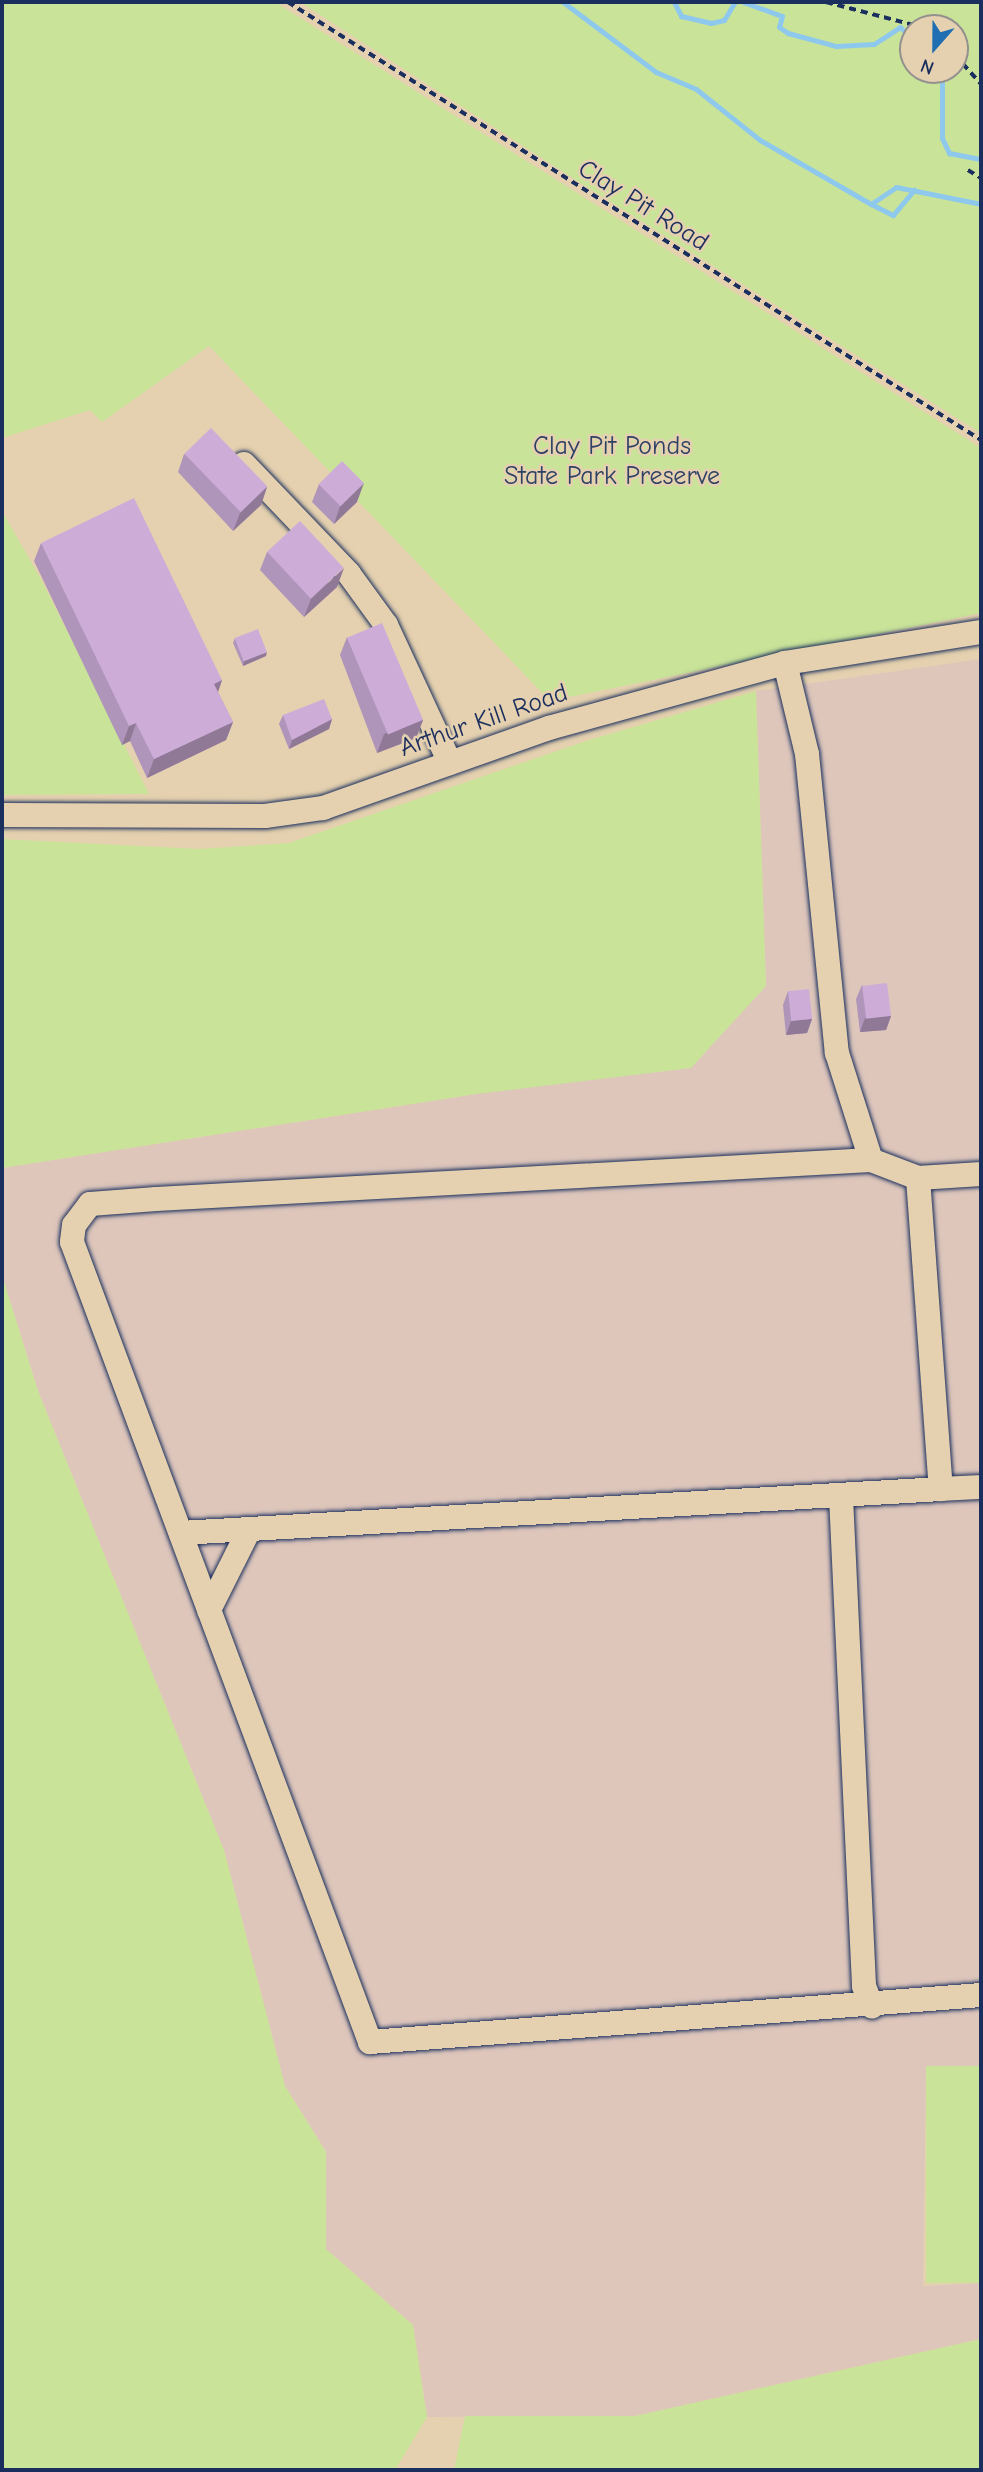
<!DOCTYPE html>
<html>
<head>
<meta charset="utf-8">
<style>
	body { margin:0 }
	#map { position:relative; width:983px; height:2472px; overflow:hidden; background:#e5d1af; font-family:"Comic Neue",sans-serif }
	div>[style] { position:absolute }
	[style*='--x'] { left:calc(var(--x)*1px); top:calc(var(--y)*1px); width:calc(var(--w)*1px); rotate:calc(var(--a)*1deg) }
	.built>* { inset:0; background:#dec6bb }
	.green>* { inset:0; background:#c9e399; transform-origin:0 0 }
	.stream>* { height:5px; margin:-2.5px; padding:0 2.5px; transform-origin:2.5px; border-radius:2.5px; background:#8ec9ed }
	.path>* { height:3.5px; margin-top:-1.75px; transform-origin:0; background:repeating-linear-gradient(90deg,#1b2f5e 0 7px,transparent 0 12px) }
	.roads { filter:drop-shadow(0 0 2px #1b2f5e) drop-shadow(0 0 2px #1b2f5e) }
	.minor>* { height:24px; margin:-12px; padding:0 12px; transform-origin:12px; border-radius:12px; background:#e5d1af }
	.wall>* { inset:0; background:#b095ba }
	.shaded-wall>* { inset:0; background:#907997 }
	.building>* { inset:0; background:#cdadd8; transform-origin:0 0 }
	span { translate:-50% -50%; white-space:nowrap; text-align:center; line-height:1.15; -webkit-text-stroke:5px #e5d1af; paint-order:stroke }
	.street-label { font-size:26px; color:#1b2f5e }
	.park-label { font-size:26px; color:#2c4164 }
	.frame { position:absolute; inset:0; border:4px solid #1b2f5e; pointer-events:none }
	.north { position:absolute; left:899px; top:14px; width:70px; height:70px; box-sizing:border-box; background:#e5d1af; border:2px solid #94908f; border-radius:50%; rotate:201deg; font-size:19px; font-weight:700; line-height:28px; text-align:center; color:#1b2f5e }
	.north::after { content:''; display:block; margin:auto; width:24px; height:32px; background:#1f6fb2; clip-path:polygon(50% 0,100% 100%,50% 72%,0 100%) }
</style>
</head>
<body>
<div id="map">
	<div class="built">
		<i style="clip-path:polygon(981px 659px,981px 2066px,926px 2070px,923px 2286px,981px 2283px,981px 2339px,635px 2416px,427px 2417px,413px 2325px,326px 2249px,326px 2152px,285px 2086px,224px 1850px,38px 1391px,2px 1275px,2px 1168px,476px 1094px,766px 986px,756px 691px)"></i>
	</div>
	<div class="green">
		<i style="clip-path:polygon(2px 2px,275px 2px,981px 448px,981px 613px,550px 701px,209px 346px,102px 422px,90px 410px,2px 438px)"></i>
		<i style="clip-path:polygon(evenodd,300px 2px,981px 2px,981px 433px,582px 184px,300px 2px,955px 28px,955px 70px,913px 70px,913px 28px,955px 28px)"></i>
		<i style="clip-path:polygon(2px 511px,42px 581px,149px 794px,2px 795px)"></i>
		<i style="clip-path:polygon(756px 691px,766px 986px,691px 1068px,476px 1094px,2px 1168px,2px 839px,199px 849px,289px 843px,589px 740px)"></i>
		<i style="clip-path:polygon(2px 1275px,38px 1391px,224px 1850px,285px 2086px,326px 2152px,326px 2249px,413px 2325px,427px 2417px,395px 2470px,2px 2470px)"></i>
		<i style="left:981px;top:2066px;width:217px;height:55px;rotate:90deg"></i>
		<i style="clip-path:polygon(981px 2339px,981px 2470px,454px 2470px,465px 2416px,635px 2416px)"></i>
	</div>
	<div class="stream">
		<i style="--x:563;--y:2;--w:116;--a:37"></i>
		<i style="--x:656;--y:72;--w:43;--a:23"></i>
		<i style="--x:696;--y:89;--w:82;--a:38.6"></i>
		<i style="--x:760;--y:140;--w:128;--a:30"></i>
		<i style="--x:871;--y:204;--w:30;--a:-34"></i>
		<i style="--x:896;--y:187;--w:87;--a:11.3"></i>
		<i style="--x:674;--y:2;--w:16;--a:63"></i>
		<i style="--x:681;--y:16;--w:31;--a:13"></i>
		<i style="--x:711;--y:23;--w:13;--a:-13"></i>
		<i style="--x:724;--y:20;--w:21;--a:-59"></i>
		<i style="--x:743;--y:2;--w:41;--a:19.7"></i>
		<i style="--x:782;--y:16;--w:11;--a:105"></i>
		<i style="--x:779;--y:27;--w:11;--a:34"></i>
		<i style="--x:788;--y:33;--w:50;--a:15.2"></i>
		<i style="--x:836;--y:46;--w:38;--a:-3"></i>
		<i style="--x:874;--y:44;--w:31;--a:-33"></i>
		<i style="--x:900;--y:27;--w:18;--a:43"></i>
		<i style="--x:942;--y:70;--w:68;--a:90"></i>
		<i style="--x:942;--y:138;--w:17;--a:65"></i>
		<i style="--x:949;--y:153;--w:33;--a:11"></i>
		<i style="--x:871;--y:204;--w:25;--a:27"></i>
		<i style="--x:893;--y:215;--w:33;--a:-50"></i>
	</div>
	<div class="path">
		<i style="--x:288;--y:2;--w:820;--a:32.29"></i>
		<i style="--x:826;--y:2;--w:102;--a:14.7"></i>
		<i style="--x:955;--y:55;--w:39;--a:48"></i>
		<i style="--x:968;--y:170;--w:15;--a:32"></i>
	</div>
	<div class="roads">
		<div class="minor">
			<i style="--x:244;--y:464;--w:152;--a:46.3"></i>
			<i style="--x:349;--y:574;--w:63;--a:54"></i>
			<i style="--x:386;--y:625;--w:152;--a:65.1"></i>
			<i style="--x:785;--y:663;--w:94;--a:76.4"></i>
			<i style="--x:807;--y:754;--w:301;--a:84.3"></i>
			<i style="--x:837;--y:1053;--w:112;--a:72.4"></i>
			<i style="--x:2;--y:815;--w:263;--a:0.2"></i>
			<i style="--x:265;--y:816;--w:59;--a:-7.9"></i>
			<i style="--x:323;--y:808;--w:240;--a:-19.5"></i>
			<i style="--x:549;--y:728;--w:245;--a:-15.4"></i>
			<i style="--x:785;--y:663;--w:198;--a:-9"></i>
			<i style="--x:981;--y:1174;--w:63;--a:176.4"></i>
			<i style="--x:918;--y:1178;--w:50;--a:-159"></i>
			<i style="--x:871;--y:1160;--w:716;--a:176.88"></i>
			<i style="--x:156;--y:1199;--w:66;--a:175.7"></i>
			<i style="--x:90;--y:1204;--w:26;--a:127"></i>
			<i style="--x:74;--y:1225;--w:17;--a:97"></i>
			<i style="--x:72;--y:1242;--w:854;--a:69.57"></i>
			<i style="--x:370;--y:2042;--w:613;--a:-4.4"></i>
			<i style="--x:918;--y:1178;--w:312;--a:85.8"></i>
			<i style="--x:941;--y:1489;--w:40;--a:-2.9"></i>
			<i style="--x:841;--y:1497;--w:490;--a:87.3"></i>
			<i style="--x:864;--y:1986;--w:22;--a:69"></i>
			<i style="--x:181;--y:1533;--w:761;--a:-3.31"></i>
			<i style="--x:209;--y:1610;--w:89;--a:-63.4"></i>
		</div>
	</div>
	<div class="wall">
		<i style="clip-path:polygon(184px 454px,267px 487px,261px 505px,233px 531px,178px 472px)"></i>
		<i style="clip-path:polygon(319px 484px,357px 502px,334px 524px,312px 502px)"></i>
		<i style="clip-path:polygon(41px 543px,222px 680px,218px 692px,233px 722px,226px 740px,147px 778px,130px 741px,122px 745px,34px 561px)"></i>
		<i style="clip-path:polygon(267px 552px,337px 587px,304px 617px,260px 570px)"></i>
		<i style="clip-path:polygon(347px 637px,423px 720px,416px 738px,377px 753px,340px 655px)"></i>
		<i style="clip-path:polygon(235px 638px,266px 656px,243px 666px,233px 643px)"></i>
		<i style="clip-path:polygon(283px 715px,332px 719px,329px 729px,289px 749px,279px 724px)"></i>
		<i style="clip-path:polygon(862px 985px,891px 1016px,886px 1030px,860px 1032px,856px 999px)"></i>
		<i style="clip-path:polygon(788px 991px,812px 1019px,807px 1033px,786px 1035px,783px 1005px)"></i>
	</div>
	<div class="shaded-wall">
		<i style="clip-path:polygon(364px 483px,357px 502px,334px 524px,340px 506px)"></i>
		<i style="clip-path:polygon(267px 487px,261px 505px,233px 531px,240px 513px)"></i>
		<i style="clip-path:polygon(344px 568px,337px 587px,304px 617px,311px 599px)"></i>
		<i style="clip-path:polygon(267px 652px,266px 656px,243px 666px,244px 661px)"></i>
		<i style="clip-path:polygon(222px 680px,216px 698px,214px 684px)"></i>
		<i style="clip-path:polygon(332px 719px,329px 729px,289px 749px,292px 740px)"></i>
		<i style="clip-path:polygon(423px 720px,416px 738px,377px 753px,384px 734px)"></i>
		<i style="clip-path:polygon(233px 722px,226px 740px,147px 778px,154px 759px)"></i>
		<i style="clip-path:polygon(136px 723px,130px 741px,122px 745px,129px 726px)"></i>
		<i style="clip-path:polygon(891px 1016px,886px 1030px,860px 1032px,865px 1018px)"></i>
		<i style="clip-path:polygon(812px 1019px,807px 1033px,786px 1035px,791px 1021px)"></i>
	</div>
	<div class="building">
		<i style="left:211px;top:428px;width:81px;height:37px;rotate:46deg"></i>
		<i style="left:342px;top:461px;width:31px;height:33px;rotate:45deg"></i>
		<i style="clip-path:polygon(134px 498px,222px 680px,214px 684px,233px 722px,154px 759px,136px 723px,129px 726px,41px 543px)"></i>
		<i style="left:300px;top:521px;width:64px;height:45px;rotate:47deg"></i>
		<i style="left:382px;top:623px;width:105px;height:38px;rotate:67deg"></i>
		<i style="left:258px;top:629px;width:25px;height:25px;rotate:69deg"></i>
		<i style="clip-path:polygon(324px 699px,332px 719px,292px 740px,283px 715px)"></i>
		<i style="left:887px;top:983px;width:33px;height:25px;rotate:83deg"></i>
		<i style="left:809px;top:989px;width:30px;height:21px;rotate:84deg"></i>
	</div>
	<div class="street-label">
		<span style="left:643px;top:206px;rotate:32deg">Clay Pit Road</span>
		<span style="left:484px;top:721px;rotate:-19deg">Arthur Kill Road</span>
	</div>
	<div class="park-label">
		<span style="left:612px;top:462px">Clay Pit Ponds<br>State Park Preserve</span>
	</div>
	<div class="frame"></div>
	<div class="north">N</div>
</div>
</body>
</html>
